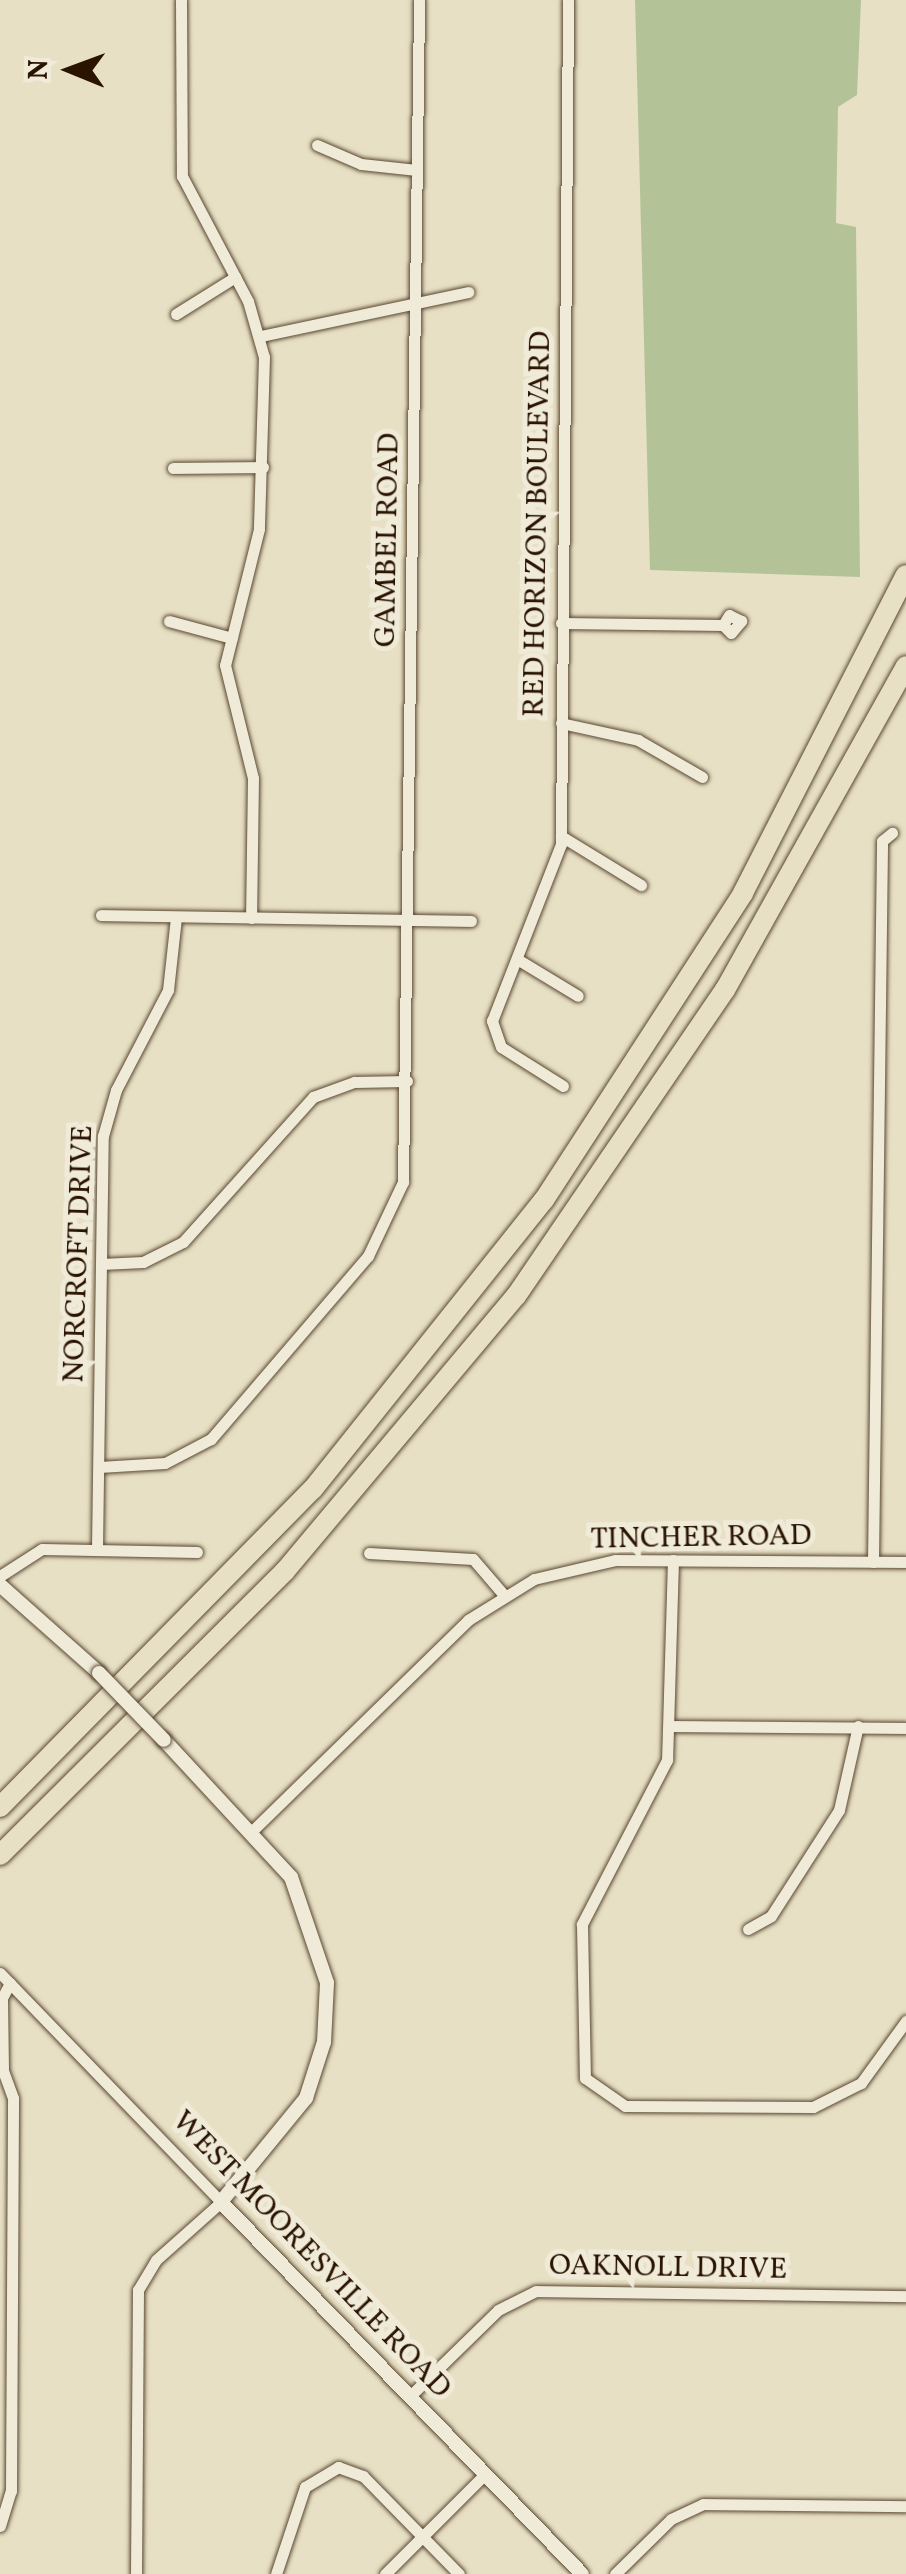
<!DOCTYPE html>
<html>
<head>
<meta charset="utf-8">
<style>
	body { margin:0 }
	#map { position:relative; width:906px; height:2574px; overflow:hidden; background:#e8e0c5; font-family:Vollkorn,serif }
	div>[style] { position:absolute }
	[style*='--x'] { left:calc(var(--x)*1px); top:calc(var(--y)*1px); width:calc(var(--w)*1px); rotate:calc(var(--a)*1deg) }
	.green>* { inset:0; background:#b3c397 }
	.roads { filter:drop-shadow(0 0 2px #5a4731) drop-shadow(0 0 2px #5a4731) }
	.minor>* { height:11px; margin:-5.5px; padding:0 5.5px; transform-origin:5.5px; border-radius:5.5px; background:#f0ebd9 }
	.tertiary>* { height:14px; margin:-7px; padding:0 7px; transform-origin:7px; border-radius:7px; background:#f0ebd9 }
	.motorway>* { height:20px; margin:-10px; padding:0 10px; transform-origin:10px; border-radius:10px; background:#e8e0c5 }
	.bridges { filter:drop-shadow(0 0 2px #5a4731) drop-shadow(0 0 2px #5a4731) }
	.tertiary-bridge>* { height:14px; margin:-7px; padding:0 7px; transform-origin:7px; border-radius:7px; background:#f0ebd9 }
	span { translate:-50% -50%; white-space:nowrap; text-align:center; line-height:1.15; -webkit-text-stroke:10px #f0ebd9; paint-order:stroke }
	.street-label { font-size:30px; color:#2a1400 }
	.north { position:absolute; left:20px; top:20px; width:100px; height:100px; -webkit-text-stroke:8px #f0ebd9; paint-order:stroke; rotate:271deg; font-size:28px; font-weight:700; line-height:40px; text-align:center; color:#2a1400 }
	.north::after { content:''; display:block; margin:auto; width:35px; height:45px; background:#2a1400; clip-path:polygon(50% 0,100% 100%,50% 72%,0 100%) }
</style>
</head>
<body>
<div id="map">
	<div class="green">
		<i style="clip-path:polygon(635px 0,861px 0,857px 95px,838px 107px,836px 223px,856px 227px,860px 577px,650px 570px)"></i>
	</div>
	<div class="roads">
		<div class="minor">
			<i style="--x:181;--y:0;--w:176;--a:89.7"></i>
			<i style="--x:182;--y:176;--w:141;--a:62.2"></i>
			<i style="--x:248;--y:301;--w:58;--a:74.1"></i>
			<i style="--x:264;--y:357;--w:172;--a:91.7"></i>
			<i style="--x:259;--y:529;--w:140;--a:104"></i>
			<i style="--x:225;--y:665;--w:116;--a:76.1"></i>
			<i style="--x:253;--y:778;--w:140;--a:90.8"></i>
			<i style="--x:317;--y:145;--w:48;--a:23.4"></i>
			<i style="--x:361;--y:164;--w:56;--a:6.1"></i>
			<i style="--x:176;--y:314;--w:70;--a:-32.1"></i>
			<i style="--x:261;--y:336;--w:212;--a:-12"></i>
			<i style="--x:173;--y:468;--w:90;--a:-0.6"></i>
			<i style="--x:169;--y:621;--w:65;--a:15.1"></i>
			<i style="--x:561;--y:623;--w:162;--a:0.7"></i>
			<i style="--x:723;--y:625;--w:11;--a:45"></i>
			<i style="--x:731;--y:633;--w:16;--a:-50"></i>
			<i style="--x:741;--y:621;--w:13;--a:-153"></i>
			<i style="--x:729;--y:615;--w:12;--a:121"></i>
			<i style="--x:561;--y:723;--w:79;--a:12.4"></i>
			<i style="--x:638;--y:740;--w:74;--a:30"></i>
			<i style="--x:561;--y:836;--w:94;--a:31.5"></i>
			<i style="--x:101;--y:915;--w:370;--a:0.9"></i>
			<i style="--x:517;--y:959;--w:71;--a:31.2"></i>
			<i style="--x:563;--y:1086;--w:73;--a:-147.8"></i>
			<i style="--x:501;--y:1047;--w:28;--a:-109"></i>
			<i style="--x:492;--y:1021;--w:190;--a:-68.7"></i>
			<i style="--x:561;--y:844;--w:844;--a:-89.52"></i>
			<i style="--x:101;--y:1264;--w:42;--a:-2.7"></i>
			<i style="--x:143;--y:1262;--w:45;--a:-26.6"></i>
			<i style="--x:183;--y:1242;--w:195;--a:-48.1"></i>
			<i style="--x:313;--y:1097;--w:44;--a:-20.1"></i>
			<i style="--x:354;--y:1082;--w:53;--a:-1.1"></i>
			<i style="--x:99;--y:1467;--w:66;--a:-3.5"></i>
			<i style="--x:165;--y:1463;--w:52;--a:-27.6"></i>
			<i style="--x:211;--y:1439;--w:241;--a:-49.4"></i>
			<i style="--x:368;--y:1256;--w:82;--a:-64.7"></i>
			<i style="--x:403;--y:1182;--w:1182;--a:-89.22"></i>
			<i style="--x:97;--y:1549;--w:413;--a:-89.2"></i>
			<i style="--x:103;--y:1136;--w:48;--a:-74.2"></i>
			<i style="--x:116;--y:1090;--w:113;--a:-62.5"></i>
			<i style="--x:168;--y:990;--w:73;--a:-83.7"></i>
			<i style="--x:369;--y:1553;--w:104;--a:3.3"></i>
			<i style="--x:473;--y:1559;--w:46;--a:49.4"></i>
			<i style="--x:673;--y:1560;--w:200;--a:91.7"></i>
			<i style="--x:667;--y:1760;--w:185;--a:117.4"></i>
			<i style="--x:582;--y:1924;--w:154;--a:88.9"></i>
			<i style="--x:585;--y:2078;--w:49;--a:35"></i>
			<i style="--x:625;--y:2106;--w:188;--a:0.3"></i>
			<i style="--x:813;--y:2107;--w:54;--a:-26.6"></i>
			<i style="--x:861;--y:2083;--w:77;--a:-54"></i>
			<i style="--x:873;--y:1562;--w:721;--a:-89.28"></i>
			<i style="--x:882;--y:841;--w:13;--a:-39"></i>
			<i style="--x:0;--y:1576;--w:50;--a:-32.7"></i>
			<i style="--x:42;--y:1549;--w:155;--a:1.1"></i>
			<i style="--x:672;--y:1726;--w:234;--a:0.5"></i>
			<i style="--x:252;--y:1831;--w:302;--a:-44.3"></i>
			<i style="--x:468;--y:1620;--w:78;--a:-31.8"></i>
			<i style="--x:534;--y:1579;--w:83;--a:-13.2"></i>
			<i style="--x:615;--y:1560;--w:291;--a:0.4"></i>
			<i style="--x:748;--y:1929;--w:26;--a:-29"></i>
			<i style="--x:771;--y:1916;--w:126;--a:-57.3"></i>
			<i style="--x:839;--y:1810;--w:86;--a:-77.3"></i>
			<i style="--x:0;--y:1973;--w:318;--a:46"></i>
			<i style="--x:221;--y:2202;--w:87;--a:138.3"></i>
			<i style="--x:156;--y:2260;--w:35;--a:121"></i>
			<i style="--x:138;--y:2290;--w:284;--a:90.4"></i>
			<i style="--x:409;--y:2397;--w:124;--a:-44.3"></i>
			<i style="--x:498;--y:2310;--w:42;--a:-26.6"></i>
			<i style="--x:536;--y:2291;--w:370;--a:0.8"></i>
			<i style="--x:0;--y:2526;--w:37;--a:-73"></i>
			<i style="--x:11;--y:2491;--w:393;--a:-89.7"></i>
			<i style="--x:13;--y:2098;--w:30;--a:-110"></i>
			<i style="--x:3;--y:2070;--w:72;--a:-90.8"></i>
			<i style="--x:2;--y:1998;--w:17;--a:-62"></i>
			<i style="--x:276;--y:2574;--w:92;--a:-71.6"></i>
			<i style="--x:305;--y:2487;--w:39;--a:-31"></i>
			<i style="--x:338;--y:2467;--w:27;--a:20"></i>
			<i style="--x:363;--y:2476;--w:137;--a:45.6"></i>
			<i style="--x:385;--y:2574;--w:141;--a:-45"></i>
			<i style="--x:615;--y:2574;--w:78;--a:-44.5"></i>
			<i style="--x:671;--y:2519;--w:35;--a:-25"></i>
			<i style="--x:703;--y:2504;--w:203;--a:0.6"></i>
		</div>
		<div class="tertiary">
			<i style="--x:0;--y:1585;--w:132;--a:41.6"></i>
			<i style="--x:164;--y:1740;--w:187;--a:47.2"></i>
			<i style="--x:291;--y:1877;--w:112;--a:71.2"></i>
			<i style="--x:327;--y:1983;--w:59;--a:92.9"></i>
			<i style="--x:324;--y:2042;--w:59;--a:107.8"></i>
			<i style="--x:306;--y:2098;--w:134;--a:129.3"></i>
			<i style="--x:221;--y:2202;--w:518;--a:45.86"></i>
		</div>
		<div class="motorway">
			<i style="--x:0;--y:1807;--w:446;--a:-45.5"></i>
			<i style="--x:313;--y:1489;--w:370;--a:-51.4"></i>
			<i style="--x:544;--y:1200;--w:366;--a:-57"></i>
			<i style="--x:743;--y:893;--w:357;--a:-62.9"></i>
			<i style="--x:0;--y:1855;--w:402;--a:-44.9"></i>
			<i style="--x:285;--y:1571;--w:359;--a:-50"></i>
			<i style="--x:516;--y:1296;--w:371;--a:-55.7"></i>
			<i style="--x:725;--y:990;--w:371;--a:-60.8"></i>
		</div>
	</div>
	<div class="bridges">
		<div class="tertiary-bridge">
			<i style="--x:99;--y:1673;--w:93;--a:45.9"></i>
		</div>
	</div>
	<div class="street-label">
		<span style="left:538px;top:524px;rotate:-89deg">RED HORIZON BOULEVARD</span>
		<span style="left:388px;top:540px;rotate:-89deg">GAMBEL ROAD</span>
		<span style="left:79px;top:1254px;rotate:-88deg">NORCROFT DRIVE</span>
		<span style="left:701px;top:1538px;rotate:-1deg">TINCHER ROAD</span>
		<span style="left:311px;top:2255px;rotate:46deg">WEST MOORESVILLE ROAD</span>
		<span style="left:668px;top:2268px;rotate:1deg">OAKNOLL DRIVE</span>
	</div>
	<div class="north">N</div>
</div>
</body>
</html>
